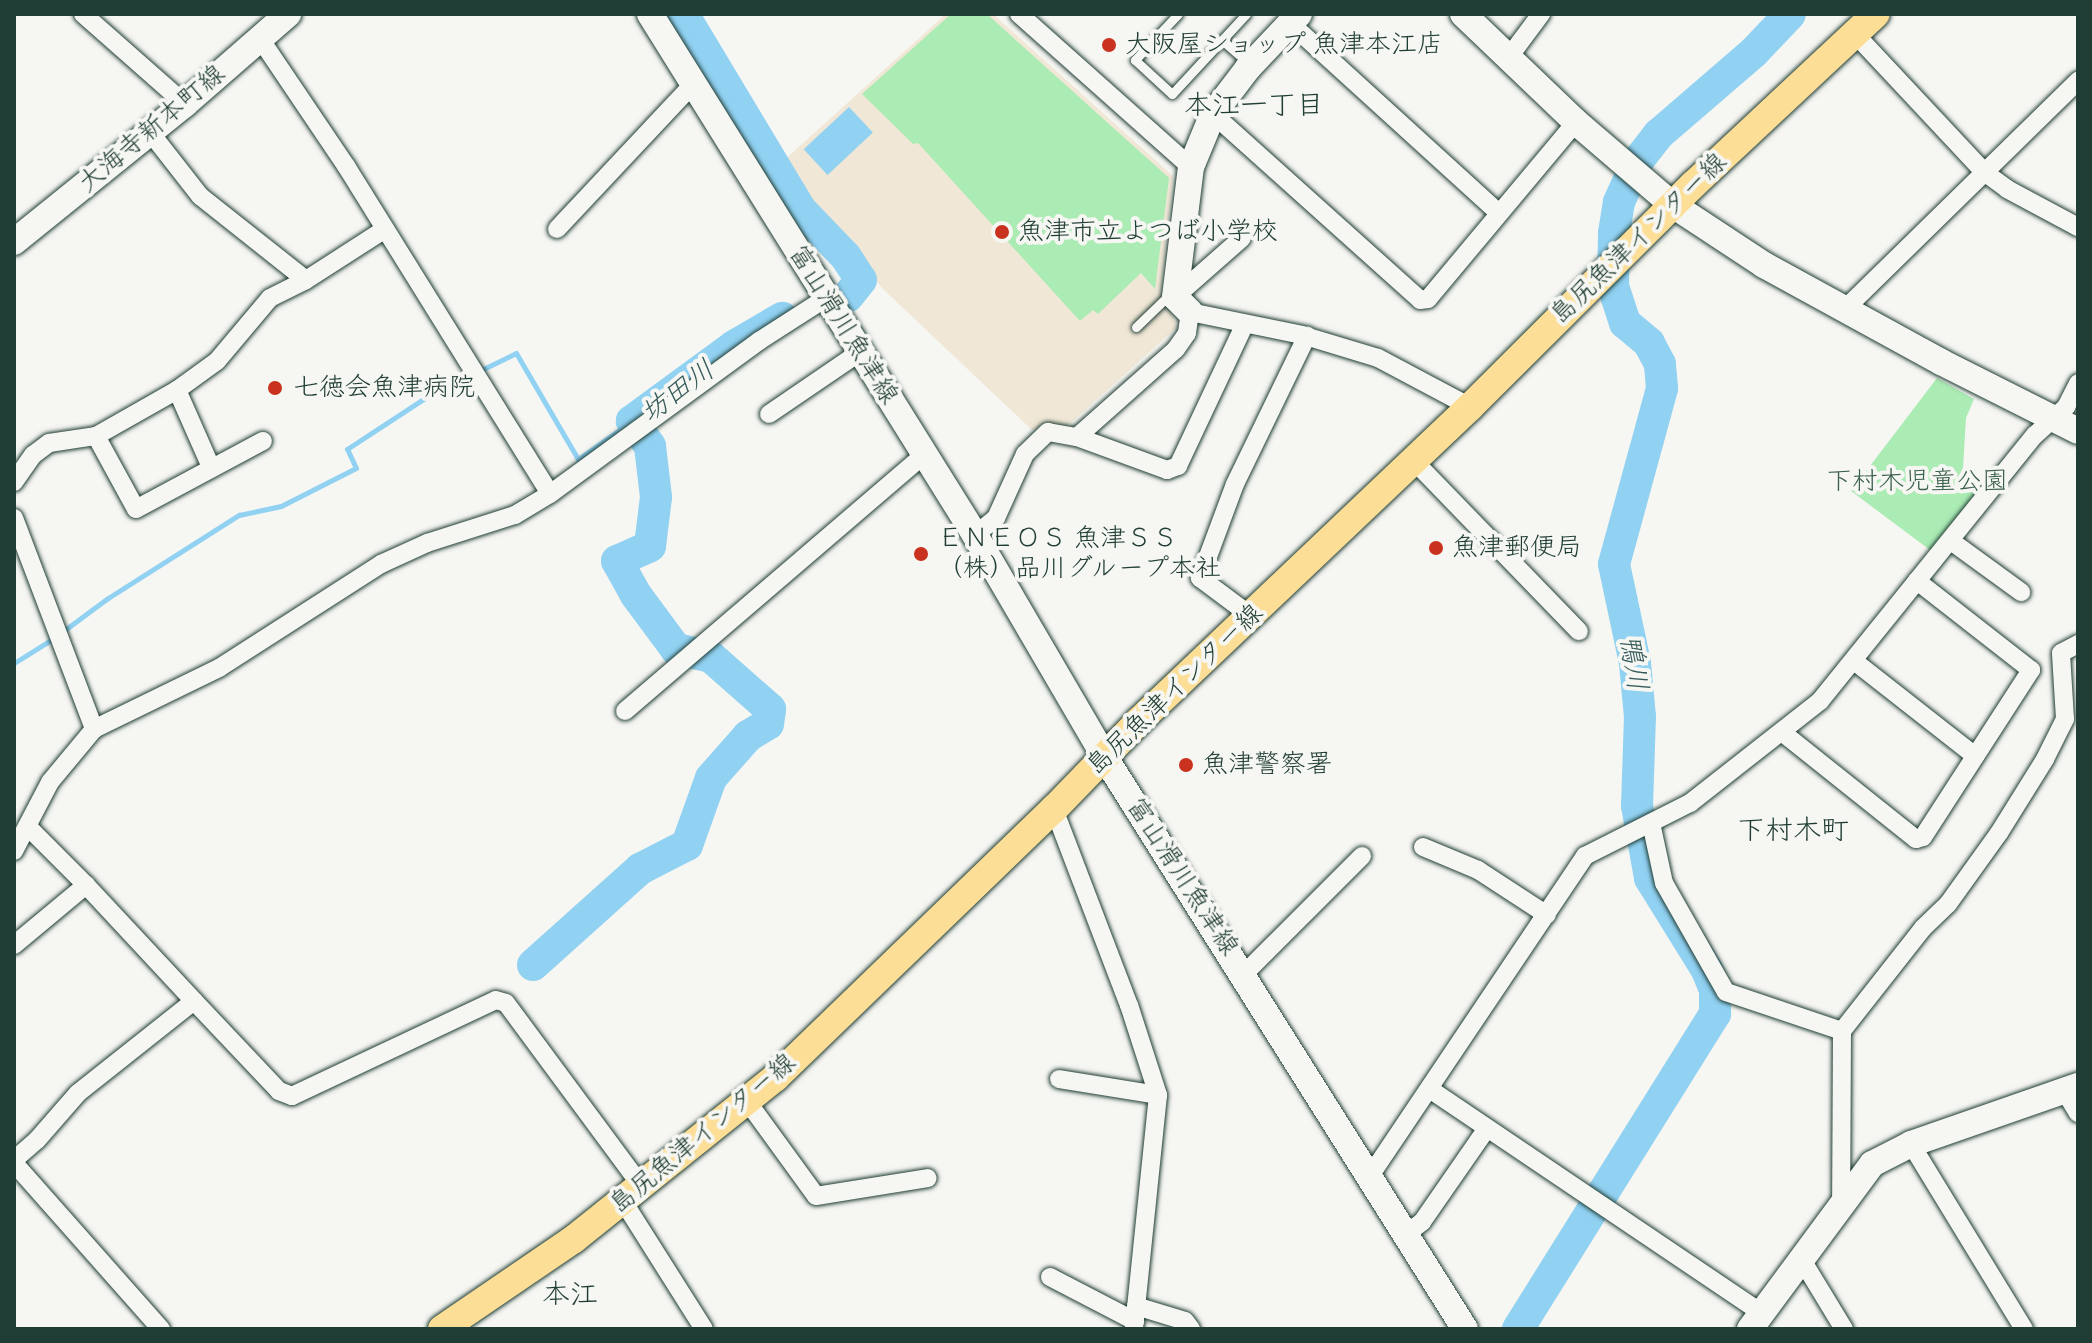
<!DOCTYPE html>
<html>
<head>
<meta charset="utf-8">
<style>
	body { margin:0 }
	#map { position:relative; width:2092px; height:1343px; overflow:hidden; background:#f6f6f2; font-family:"Balsamiq Sans","Klee One",sans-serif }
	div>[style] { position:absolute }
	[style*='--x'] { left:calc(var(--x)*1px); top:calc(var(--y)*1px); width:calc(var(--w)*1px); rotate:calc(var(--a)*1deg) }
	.built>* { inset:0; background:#f0e7d6 }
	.green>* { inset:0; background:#abebb4 }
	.water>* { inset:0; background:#91d1f2; transform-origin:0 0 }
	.stream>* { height:5px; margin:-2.5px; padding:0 2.5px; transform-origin:2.5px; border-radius:2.5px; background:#91d1f2 }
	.river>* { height:32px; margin:-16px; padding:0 16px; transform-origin:16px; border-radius:16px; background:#91d1f2 }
	.roads { filter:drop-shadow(0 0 2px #1f3d34) drop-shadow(0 0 2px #1f3d34) }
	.lane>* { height:9px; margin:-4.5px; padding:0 4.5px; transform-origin:4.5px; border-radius:4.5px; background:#f6f6f2 }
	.street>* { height:18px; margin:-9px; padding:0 9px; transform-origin:9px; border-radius:9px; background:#f6f6f2 }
	.secondary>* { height:26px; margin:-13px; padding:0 13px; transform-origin:13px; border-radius:13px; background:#f6f6f2 }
	.primary>* { height:28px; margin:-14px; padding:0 14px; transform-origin:14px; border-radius:14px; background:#fcde96 }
	.dots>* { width:22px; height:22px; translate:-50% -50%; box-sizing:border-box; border:4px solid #f6f6f2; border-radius:50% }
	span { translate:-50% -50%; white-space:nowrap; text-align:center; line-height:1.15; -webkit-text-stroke:8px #f6f6f2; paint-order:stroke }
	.poi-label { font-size:26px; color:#1f3d34 }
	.left { translate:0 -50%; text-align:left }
	.street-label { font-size:26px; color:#1f3d34 }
	.park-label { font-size:26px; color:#3b604e }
	.neighbourhood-label { font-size:28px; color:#1f3d34 }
	.water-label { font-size:28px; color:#365b5a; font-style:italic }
	.frame { position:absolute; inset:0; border:16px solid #1f3d34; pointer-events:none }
</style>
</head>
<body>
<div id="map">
	<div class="built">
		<i style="clip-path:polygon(946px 14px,993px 14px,1173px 176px,1161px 287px,1177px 327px,1064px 429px,1050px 423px,1032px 430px,883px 289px,782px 162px)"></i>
	</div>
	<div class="green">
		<i style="clip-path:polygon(951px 14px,987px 14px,1169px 178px,1155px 289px,1141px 273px,1098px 314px,1093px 310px,1080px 321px,918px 143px,913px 144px,862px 94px)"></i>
		<i style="clip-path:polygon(1937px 378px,1974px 399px,1966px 418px,1963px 468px,1992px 492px,1938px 556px,1851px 491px)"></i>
	</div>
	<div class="water">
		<i style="left:849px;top:107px;width:35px;height:62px;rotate:47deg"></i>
	</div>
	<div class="stream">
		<i style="--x:62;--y:632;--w:57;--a:-36.5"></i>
		<i style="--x:108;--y:598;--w:155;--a:-32.4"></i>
		<i style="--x:239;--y:515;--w:43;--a:-12.1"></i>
		<i style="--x:281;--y:506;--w:84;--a:-26.9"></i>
		<i style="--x:356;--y:468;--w:21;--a:-115"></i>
		<i style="--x:347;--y:449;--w:97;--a:-33.2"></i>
		<i style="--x:428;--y:396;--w:98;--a:-26"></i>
		<i style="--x:516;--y:353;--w:123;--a:59.7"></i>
		<i style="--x:578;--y:459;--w:66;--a:-35.1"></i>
		<i style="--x:14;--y:663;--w:47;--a:-32"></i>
	</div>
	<div class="river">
		<i style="--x:683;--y:14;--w:227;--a:59"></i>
		<i style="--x:800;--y:209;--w:66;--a:46.2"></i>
		<i style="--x:846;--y:257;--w:27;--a:57"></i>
		<i style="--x:861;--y:280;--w:21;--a:129"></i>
		<i style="--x:533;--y:965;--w:144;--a:-41.9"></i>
		<i style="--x:640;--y:869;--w:53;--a:-27.1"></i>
		<i style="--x:687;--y:845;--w:71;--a:-70.3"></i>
		<i style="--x:711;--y:778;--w:56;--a:-48.6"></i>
		<i style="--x:748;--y:736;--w:23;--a:-31"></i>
		<i style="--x:768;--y:724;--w:15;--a:-82"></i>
		<i style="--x:770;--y:709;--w:79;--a:-138.6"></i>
		<i style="--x:711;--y:657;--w:36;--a:-167"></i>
		<i style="--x:676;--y:649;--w:67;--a:-126.5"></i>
		<i style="--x:636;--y:595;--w:39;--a:-119"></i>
		<i style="--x:617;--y:561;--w:36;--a:-24"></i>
		<i style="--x:650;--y:546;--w:49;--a:-83"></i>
		<i style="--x:656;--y:497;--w:51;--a:-96.7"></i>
		<i style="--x:650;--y:446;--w:31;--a:-126"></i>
		<i style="--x:632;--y:421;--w:127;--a:-36.3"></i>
		<i style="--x:734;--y:346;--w:56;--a:-30.3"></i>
		<i style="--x:1518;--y:1329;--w:372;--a:-58"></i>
		<i style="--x:1715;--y:1014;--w:24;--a:-90"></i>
		<i style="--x:1715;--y:990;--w:22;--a:-112"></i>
		<i style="--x:1707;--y:970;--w:108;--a:-121.8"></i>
		<i style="--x:1650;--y:878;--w:73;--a:-100.2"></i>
		<i style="--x:1637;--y:806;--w:89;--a:-88.1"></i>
		<i style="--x:1640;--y:717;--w:54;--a:-95.3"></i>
		<i style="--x:1635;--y:663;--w:101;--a:-102"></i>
		<i style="--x:1614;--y:564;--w:182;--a:-74.7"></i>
		<i style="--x:1662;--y:388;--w:24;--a:-95"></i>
		<i style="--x:1660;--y:364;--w:24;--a:-118"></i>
		<i style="--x:1649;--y:343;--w:31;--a:-140"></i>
		<i style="--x:1625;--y:323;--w:39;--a:-108"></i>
		<i style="--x:1613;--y:286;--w:53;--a:-88.9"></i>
		<i style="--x:1614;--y:233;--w:31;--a:-81"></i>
		<i style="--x:1619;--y:202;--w:44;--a:-65.8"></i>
		<i style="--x:1637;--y:162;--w:36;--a:-52"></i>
		<i style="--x:1659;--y:134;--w:125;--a:-40.8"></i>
		<i style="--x:1754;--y:52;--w:52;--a:-46.5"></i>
	</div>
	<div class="roads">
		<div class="lane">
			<i style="--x:1178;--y:14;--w:63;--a:133.1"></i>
			<i style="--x:1135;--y:60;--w:50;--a:42.6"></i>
			<i style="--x:1172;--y:94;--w:109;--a:-47.2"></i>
			<i style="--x:1222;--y:40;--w:35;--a:41"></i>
			<i style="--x:1136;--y:327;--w:42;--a:-44"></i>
			<i style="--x:1166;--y:298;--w:6;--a:0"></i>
		</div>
		<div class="street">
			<i style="--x:83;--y:14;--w:136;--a:41.4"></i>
			<i style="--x:1019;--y:14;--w:230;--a:41.7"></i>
			<i style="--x:1290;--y:23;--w:281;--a:42.3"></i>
			<i style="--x:1855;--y:34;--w:189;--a:46.9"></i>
			<i style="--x:1984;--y:172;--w:29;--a:36"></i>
			<i style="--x:2007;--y:189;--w:81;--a:28.2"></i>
			<i style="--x:259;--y:37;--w:156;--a:56"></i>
			<i style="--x:346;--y:166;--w:386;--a:58.1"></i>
			<i style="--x:1509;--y:57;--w:54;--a:-53.3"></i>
			<i style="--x:1213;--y:114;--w:278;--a:41.9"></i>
			<i style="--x:1420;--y:300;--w:8;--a:-7"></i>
			<i style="--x:1428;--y:299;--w:231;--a:-50.1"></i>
			<i style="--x:150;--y:132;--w:81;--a:52"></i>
			<i style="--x:200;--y:196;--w:135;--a:38.4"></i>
			<i style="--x:306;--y:280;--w:94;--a:-32.8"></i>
			<i style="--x:557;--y:229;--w:199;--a:-46.8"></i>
			<i style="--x:1175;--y:297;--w:89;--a:-41.4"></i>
			<i style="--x:1846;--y:308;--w:325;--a:-44.4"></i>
			<i style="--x:177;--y:390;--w:49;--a:-35.9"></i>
			<i style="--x:217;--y:361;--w:82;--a:-49.9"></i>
			<i style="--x:270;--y:298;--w:40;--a:-26.6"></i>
			<i style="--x:769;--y:414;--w:110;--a:-34.3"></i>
			<i style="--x:96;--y:436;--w:93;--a:-29.6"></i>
			<i style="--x:177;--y:390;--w:84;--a:66.2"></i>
			<i style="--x:1077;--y:437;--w:132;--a:-41.6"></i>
			<i style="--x:1176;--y:349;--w:19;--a:-55"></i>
			<i style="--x:1187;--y:333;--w:21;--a:-82"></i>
			<i style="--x:1190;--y:312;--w:114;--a:11.6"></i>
			<i style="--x:1302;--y:335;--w:79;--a:16.8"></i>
			<i style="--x:1378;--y:358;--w:104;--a:28"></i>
			<i style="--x:1414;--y:461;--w:237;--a:45.9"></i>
			<i style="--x:14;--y:482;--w:33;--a:-55"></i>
			<i style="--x:33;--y:455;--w:20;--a:-37"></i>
			<i style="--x:49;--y:443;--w:48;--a:-8.5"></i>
			<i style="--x:96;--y:436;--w:83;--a:61.3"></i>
			<i style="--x:136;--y:509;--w:144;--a:-28.2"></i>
			<i style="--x:14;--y:518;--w:226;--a:69.2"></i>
			<i style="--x:975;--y:535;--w:27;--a:-39"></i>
			<i style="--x:996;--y:518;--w:70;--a:-65.6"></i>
			<i style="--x:1025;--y:454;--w:32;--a:-44"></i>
			<i style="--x:1048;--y:432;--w:29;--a:10"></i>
			<i style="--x:1077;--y:437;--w:96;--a:20.1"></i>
			<i style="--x:1167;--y:470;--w:12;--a:-20"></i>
			<i style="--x:1178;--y:466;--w:155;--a:-64.8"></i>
			<i style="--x:1951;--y:541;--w:87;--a:36.1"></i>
			<i style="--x:1251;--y:616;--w:64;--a:-143.3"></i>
			<i style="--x:1200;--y:578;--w:100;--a:-69.6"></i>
			<i style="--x:1235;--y:484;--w:165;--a:-64.1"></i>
			<i style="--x:1854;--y:661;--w:154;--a:38.1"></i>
			<i style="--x:625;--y:711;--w:394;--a:-40.6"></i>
			<i style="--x:1783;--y:733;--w:170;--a:38.6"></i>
			<i style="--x:1916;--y:839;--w:7;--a:-16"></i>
			<i style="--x:1923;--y:837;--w:199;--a:-57.1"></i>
			<i style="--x:2031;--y:670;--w:145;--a:-142"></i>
			<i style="--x:1054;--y:809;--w:210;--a:69.1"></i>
			<i style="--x:1129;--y:1005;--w:95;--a:72.1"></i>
			<i style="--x:1158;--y:1095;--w:235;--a:95.9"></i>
			<i style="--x:1651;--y:823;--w:61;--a:77.8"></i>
			<i style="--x:1664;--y:883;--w:125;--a:60.4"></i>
			<i style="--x:1726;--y:992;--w:122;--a:18.6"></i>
			<i style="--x:1842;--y:1031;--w:176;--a:90.3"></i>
			<i style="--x:1423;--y:847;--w:60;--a:22.7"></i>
			<i style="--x:1478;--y:870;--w:82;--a:33.1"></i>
			<i style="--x:14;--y:851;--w:78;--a:-62.4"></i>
			<i style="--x:50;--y:782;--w:69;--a:-50.3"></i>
			<i style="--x:94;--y:729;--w:139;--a:-26"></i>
			<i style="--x:219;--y:668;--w:193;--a:-32.7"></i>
			<i style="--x:381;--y:564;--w:51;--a:-24.5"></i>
			<i style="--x:427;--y:543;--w:92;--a:-17.7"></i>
			<i style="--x:515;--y:515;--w:41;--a:-31"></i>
			<i style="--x:550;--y:494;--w:259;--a:-36.2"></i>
			<i style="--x:759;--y:341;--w:80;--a:-32.7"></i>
			<i style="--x:14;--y:945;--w:94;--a:-39.8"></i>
			<i style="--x:86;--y:885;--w:81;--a:-135"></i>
			<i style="--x:1244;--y:974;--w:167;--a:-45"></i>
			<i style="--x:194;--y:1001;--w:124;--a:46.6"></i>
			<i style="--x:279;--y:1091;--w:14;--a:21"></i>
			<i style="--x:292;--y:1096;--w:225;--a:-25.2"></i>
			<i style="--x:496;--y:1000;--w:10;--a:17"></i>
			<i style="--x:506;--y:1003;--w:229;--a:53.5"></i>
			<i style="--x:1842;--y:1031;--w:131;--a:-51.8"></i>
			<i style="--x:1923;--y:928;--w:35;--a:-44"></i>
			<i style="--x:1948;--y:904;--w:87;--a:-54.3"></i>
			<i style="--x:1999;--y:833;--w:87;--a:-58.1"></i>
			<i style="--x:2045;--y:759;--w:45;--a:-63.4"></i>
			<i style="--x:2065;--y:719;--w:66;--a:-93.5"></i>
			<i style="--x:2061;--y:653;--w:19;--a:-28"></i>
			<i style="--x:1059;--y:1079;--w:100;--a:9.2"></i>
			<i style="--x:1431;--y:1090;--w:399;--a:34"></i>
			<i style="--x:2064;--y:1090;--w:27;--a:59"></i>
			<i style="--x:747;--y:1101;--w:117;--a:54"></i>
			<i style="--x:816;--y:1196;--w:113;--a:-9.1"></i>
			<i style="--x:1911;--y:1144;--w:217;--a:58.6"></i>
			<i style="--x:14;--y:1160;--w:30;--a:-41"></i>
			<i style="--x:37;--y:1140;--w:62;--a:-48.9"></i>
			<i style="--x:78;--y:1093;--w:148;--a:-38.4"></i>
			<i style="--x:194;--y:1001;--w:158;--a:-133"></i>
			<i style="--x:14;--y:1163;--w:222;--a:48.5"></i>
			<i style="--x:1370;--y:1176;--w:386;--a:-56.1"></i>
			<i style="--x:1585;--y:856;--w:118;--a:-26.8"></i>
			<i style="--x:1690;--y:803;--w:165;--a:-38.1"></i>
			<i style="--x:1820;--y:701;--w:342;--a:-51.1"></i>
			<i style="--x:2035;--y:435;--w:42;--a:-42.1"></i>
			<i style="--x:2066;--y:407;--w:27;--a:-63"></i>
			<i style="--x:623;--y:1201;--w:151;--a:57.7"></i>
			<i style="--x:1406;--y:1234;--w:20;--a:-37"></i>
			<i style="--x:1422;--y:1222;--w:114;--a:-55.3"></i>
			<i style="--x:1802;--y:1260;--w:81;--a:58.7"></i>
			<i style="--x:1050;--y:1277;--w:96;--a:27.4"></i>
			<i style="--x:1136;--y:1306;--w:51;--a:17"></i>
			<i style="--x:1185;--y:1321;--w:10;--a:53"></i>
		</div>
		<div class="secondary">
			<i style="--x:650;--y:14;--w:614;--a:58.04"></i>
			<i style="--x:975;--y:535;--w:256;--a:59.7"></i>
			<i style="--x:1104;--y:756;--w:677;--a:57.79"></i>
			<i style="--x:1463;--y:14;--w:156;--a:43.7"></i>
			<i style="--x:1576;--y:122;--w:128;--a:40.6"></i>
			<i style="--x:1673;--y:205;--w:109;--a:33.4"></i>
			<i style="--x:1764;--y:265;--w:202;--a:28.7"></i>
			<i style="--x:1941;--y:362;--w:153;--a:26.7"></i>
			<i style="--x:14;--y:242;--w:220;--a:-38.9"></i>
			<i style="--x:185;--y:104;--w:137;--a:-41.1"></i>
			<i style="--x:1190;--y:312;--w:21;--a:-135"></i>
			<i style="--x:1175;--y:297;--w:131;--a:-83"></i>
			<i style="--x:1191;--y:167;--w:57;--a:-67.5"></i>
			<i style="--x:1213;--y:114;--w:58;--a:-52.7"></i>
			<i style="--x:1248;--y:68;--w:74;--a:-46.6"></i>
			<i style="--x:1750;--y:1329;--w:205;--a:-53.5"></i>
			<i style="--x:1872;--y:1164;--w:44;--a:-27.1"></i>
			<i style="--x:1911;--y:1144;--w:177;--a:-19.2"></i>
		</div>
		<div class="primary">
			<i style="--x:442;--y:1329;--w:160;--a:-34.3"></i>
			<i style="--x:574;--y:1239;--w:258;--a:-38.7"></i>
			<i style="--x:775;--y:1078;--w:388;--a:-44"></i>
			<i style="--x:1054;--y:809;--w:122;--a:-46"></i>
			<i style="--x:1139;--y:721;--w:456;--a:-43.5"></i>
			<i style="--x:1470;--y:407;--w:315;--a:-44.9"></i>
			<i style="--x:1693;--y:185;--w:250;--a:-43.1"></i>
		</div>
	</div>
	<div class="dots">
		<i style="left:1109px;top:45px;background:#c8321e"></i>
		<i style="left:1002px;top:232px;background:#c8321e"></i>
		<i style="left:275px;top:388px;background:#c8321e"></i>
		<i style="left:1436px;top:548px;background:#c8321e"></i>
		<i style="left:921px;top:554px;background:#c8321e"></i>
		<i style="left:1186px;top:765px;background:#c8321e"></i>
	</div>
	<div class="poi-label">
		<span class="left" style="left:1125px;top:45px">大阪屋ショップ 魚津本江店</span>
		<span class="left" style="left:1018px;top:232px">魚津市立よつば小学校</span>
		<span class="left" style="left:293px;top:388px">七徳会魚津病院</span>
		<span class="left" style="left:937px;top:554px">ＥＮＥＯＳ 魚津ＳＳ<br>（株）品川グループ本社</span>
		<span class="left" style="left:1452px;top:548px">魚津郵便局</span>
		<span class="left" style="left:1202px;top:765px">魚津警察署</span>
	</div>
	<div class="street-label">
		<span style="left:152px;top:129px;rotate:-40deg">大海寺新本町線</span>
		<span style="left:1639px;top:239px;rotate:-44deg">島尻魚津インター線</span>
		<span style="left:843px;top:325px;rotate:58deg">富山滑川魚津線</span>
		<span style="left:1175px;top:690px;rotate:-44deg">島尻魚津インター線</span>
		<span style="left:1182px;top:877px;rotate:57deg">富山滑川魚津線</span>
		<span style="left:703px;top:1134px;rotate:-40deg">島尻魚津インター線</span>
	</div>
	<div class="park-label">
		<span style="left:1917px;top:482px">下村木児童公園</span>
	</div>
	<div class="neighbourhood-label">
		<span style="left:1254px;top:106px">本江一丁目</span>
		<span style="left:1793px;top:831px">下村木町</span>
		<span style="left:570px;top:1295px">本江</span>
	</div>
	<div class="water-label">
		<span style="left:678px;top:392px;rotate:-37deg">坊田川</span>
		<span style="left:1633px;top:663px;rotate:81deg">鴨川</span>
	</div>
	<div class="frame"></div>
</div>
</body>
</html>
